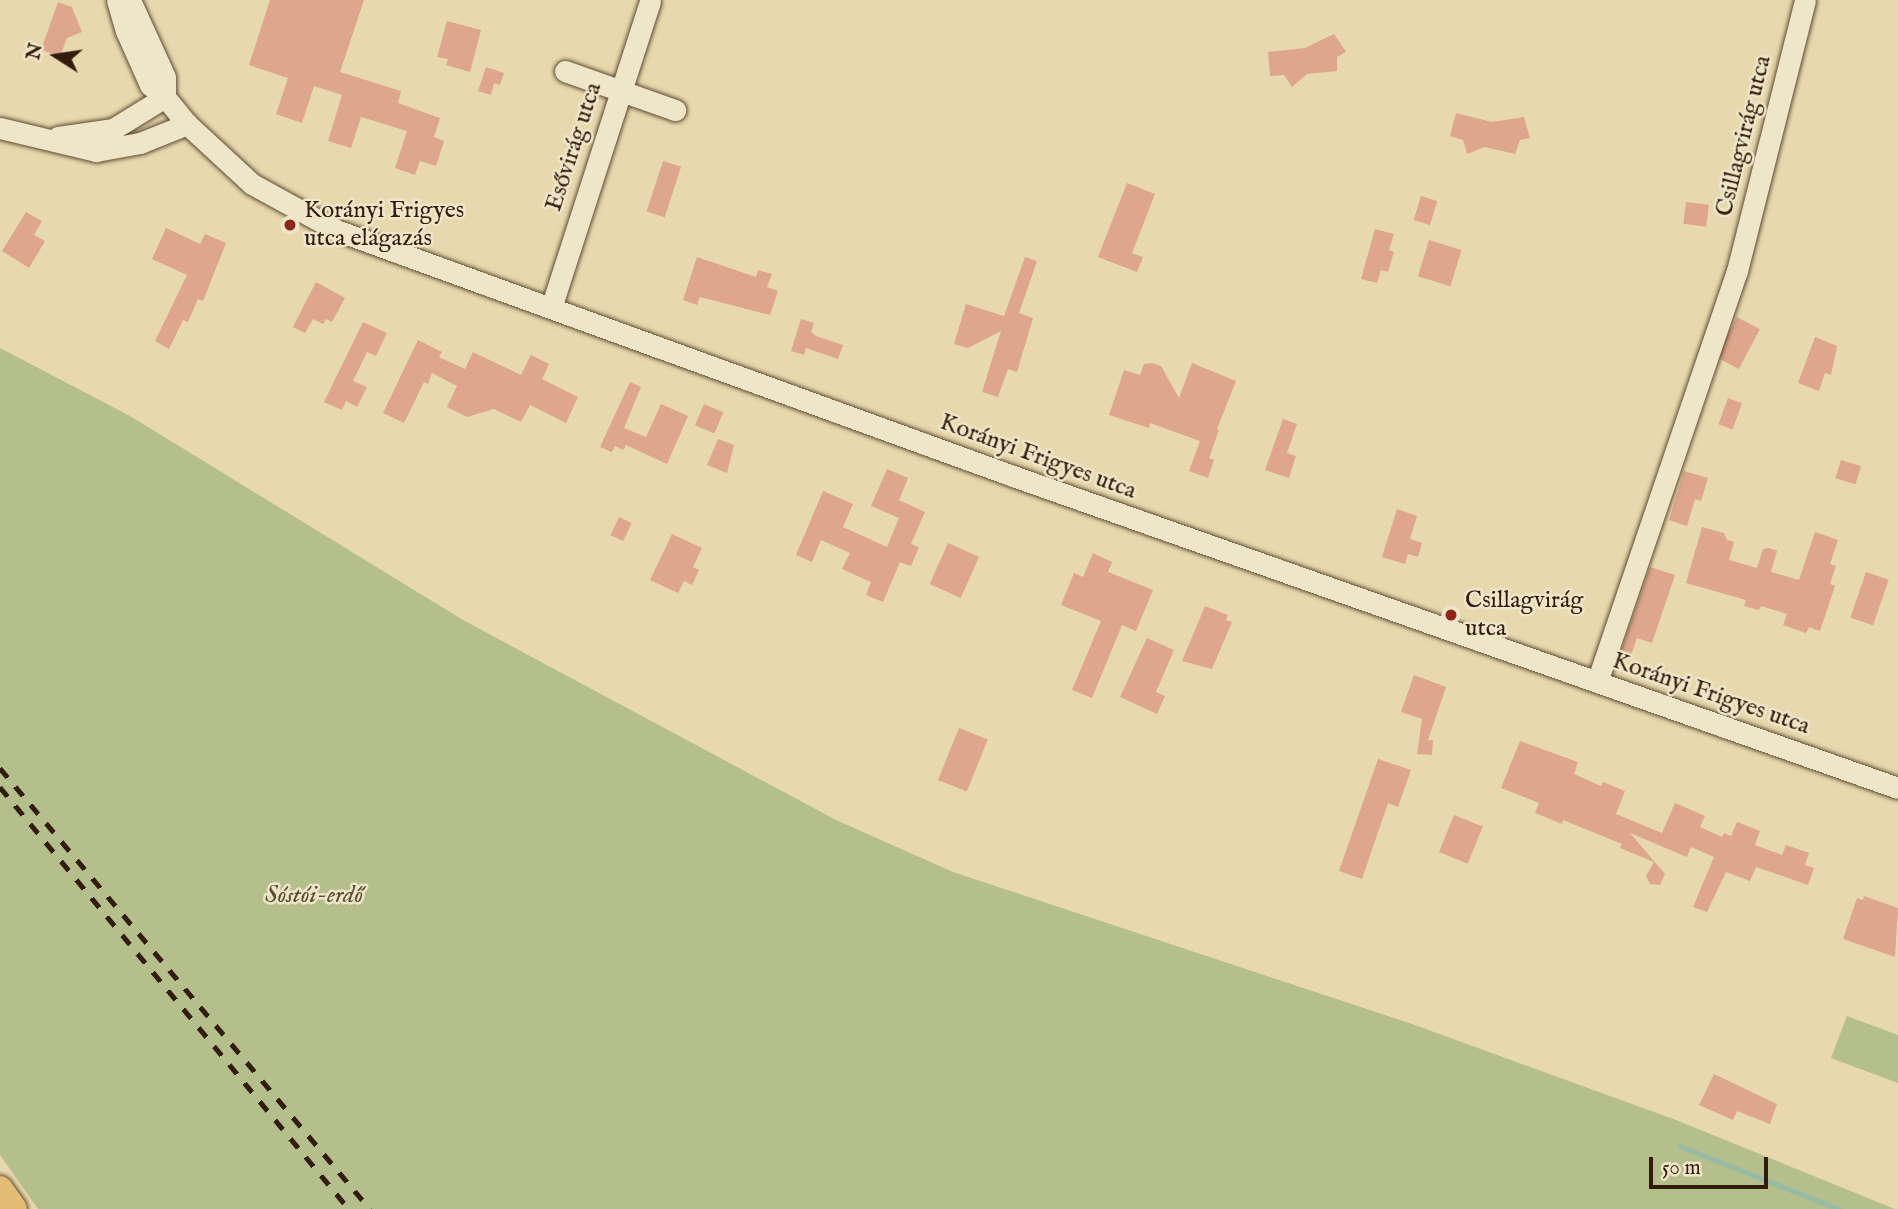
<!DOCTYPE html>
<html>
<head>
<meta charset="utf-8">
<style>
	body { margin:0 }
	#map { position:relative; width:1898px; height:1209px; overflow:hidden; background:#e7d9ad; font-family:"IM FELL English",serif }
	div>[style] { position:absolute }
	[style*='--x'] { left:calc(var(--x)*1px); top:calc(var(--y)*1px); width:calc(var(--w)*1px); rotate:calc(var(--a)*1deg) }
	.green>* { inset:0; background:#b4bf8b }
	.stream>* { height:4.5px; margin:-2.25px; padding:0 2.25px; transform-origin:2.25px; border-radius:2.25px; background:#98bba5 }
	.building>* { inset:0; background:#dda68d; transform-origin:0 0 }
	.roads { filter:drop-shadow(0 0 2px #604b34) drop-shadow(0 0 2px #604b34) }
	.minor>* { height:21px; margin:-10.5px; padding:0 10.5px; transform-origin:10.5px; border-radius:10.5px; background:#efe6ca }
	.major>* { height:26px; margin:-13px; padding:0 13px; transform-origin:13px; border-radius:13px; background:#e4bc76 }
	.rail>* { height:4.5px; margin-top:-2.25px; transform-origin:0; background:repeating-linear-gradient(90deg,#331c0b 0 12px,transparent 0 24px) }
	.dots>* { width:19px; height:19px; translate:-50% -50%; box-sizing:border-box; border:4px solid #efe6ca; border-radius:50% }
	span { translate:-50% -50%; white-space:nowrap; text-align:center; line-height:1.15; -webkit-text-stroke:5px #efe6ca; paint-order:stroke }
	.street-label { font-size:24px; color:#331c0b }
	.poi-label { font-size:24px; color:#331c0b }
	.left { translate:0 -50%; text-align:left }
	.park-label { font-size:24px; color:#5a4d31; font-style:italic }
	.north { position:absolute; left:21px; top:21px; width:70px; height:70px; -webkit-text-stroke:5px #efe6ca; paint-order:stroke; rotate:282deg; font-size:19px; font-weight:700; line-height:28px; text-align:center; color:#331c0b }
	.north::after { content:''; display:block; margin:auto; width:24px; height:32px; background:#331c0b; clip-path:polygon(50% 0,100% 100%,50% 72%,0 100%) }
	.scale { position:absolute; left:1649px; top:1157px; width:119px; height:32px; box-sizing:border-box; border:4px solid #331c0b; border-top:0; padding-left:9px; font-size:21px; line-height:24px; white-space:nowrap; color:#331c0b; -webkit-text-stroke:5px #efe6ca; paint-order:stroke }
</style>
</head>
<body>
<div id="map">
	<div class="green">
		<i style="clip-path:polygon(0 348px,130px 416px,463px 620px,836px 820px,953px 872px,1412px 1024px,1676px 1120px,1895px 1209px,38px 1209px,0 1155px)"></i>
		<i style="clip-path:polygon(1847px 1016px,1898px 1035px,1898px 1083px,1831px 1058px)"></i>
	</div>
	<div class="stream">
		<i style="--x:1680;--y:1146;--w:171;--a:21.6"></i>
	</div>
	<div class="building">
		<i style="clip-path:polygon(270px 0,364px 0,340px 72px,401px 91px,398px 103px,440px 118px,434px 137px,444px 141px,436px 166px,420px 161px,415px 175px,395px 168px,407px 131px,361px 117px,351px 148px,328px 141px,342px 95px,314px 86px,302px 123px,276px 114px,288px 78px,249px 65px)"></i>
		<i style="clip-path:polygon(58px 2px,72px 7px,82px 32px,67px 38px,60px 56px,41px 50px)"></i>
		<i style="clip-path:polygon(447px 21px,481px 30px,470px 72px,446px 65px,448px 59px,437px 57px)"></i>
		<i style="clip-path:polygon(1334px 34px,1346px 52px,1337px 57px,1337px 71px,1307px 74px,1292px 87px,1284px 75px,1270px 76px,1268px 52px,1305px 48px)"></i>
		<i style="clip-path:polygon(486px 67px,504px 73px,500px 85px,494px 83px,491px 95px,478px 91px)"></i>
		<i style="clip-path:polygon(1456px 113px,1492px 122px,1524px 117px,1530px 138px,1520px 140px,1515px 154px,1485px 147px,1467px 154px,1463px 140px,1450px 136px)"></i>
		<i style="left:663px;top:161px;width:19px;height:53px;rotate:18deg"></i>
		<i style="clip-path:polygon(1127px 183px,1155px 194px,1132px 253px,1143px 257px,1137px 272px,1098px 257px)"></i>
		<i style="left:1421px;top:196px;width:17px;height:25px;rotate:17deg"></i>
		<i style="left:1686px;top:202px;width:23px;height:22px;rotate:7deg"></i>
		<i style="clip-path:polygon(26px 212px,42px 221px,34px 235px,45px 241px,29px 268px,2px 251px)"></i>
		<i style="clip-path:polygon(166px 228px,200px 244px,205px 234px,226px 243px,203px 301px,198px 299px,188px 322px,183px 320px,169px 349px,155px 341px,187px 275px,152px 259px)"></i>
		<i style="clip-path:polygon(1375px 229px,1394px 234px,1389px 250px,1394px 252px,1388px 272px,1381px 270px,1377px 283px,1361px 279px)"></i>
		<i style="left:1429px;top:240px;width:34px;height:38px;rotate:17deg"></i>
		<i style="clip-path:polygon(697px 257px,756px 277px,758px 270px,772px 274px,767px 287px,778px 291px,770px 315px,700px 297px,697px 305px,683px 300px)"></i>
		<i style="clip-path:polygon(1025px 257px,1037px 261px,1019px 313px,1033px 318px,1017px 372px,1008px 369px,998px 397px,982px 392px,1001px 331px,968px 348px,954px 344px,966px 304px,1004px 316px)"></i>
		<i style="clip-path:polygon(316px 282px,345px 298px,332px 322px,326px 319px,323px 324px,313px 319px,305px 333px,293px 327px)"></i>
		<i style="left:1737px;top:317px;width:26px;height:45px;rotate:28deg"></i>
		<i style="clip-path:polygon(801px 319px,814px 323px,811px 332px,816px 336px,843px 345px,838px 359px,806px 348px,804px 355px,791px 351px)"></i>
		<i style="clip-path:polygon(363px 322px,387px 333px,376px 356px,367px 352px,353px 381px,367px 387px,357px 407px,346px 401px,342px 410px,324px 402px)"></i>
		<i style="clip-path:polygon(1815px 337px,1837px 346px,1831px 375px,1825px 373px,1819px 391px,1798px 383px)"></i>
		<i style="clip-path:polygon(418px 340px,442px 352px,439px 357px,465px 369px,473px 352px,521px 375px,531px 355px,549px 364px,542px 379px,578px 397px,566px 423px,530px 405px,521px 422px,494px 409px,467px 417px,447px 407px,457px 386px,432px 373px,428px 384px,424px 382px,404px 423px,383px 413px)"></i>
		<i style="clip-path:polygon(1152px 363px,1161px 366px,1179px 398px,1192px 363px,1236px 381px,1217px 429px,1219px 430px,1209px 458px,1214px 460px,1208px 478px,1189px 471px,1200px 441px,1150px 423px,1149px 428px,1109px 415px,1124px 370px,1140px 375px,1144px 364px)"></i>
		<i style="clip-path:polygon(630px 382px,641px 387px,624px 428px,646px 437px,661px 404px,688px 416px,667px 464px,626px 445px,623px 450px,615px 446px,612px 452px,600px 447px)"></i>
		<i style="left:1728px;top:398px;width:15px;height:28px;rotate:20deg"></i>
		<i style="left:704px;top:404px;width:21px;height:23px;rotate:23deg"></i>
		<i style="clip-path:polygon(1283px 419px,1297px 424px,1287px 453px,1296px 456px,1289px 478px,1265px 470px)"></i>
		<i style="clip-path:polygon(718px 439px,734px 445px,727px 473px,707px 465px)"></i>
		<i style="left:1841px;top:460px;width:21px;height:19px;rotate:17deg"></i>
		<i style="clip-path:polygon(887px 469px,908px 478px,899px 500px,925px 512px,911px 544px,919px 547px,911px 566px,900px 562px,883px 602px,866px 595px,871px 582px,842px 569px,850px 553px,821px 540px,812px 562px,796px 555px,823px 491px,853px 504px,843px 527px,887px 547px,899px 518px,871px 506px)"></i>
		<i style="clip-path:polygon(1684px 471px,1708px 478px,1701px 501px,1695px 499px,1687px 526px,1669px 520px)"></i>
		<i style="clip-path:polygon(1397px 509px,1417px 516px,1410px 539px,1422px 543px,1418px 557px,1408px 554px,1405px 564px,1382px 557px)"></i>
		<i style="left:619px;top:517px;width:14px;height:20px;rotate:25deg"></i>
		<i style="clip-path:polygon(1702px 527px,1724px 533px,1727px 540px,1734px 542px,1729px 560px,1757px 568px,1763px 549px,1769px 548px,1777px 551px,1771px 572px,1799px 580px,1815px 532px,1838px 540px,1830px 564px,1836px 566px,1830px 584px,1835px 586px,1820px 631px,1809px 627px,1806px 633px,1783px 625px,1787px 614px,1761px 606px,1759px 610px,1744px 606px,1746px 600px,1686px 583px)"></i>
		<i style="clip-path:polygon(672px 534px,702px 548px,693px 567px,699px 570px,692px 585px,684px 581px,678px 593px,650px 580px)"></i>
		<i style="left:948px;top:543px;width:34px;height:45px;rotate:24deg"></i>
		<i style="clip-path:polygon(1093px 553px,1112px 562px,1108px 572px,1153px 590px,1136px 631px,1122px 625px,1092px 698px,1072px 690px,1101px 621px,1061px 605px,1074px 573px,1083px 577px)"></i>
		<i style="clip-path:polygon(1650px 567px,1675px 575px,1652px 643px,1637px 638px,1630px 658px,1620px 655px)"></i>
		<i style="left:1866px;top:572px;width:24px;height:48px;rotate:19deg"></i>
		<i style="clip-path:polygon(1205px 606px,1228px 615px,1226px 620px,1232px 622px,1212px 669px,1182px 661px)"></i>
		<i style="clip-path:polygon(1147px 638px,1174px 650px,1156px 692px,1165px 696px,1157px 714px,1120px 697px)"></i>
		<i style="clip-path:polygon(1414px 675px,1446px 687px,1428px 740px,1433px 740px,1432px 755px,1417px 754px,1422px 719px,1401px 712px)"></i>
		<i style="left:959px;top:728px;width:31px;height:56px;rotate:22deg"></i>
		<i style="clip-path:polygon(1520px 741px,1578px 762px,1574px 774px,1601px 786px,1603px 782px,1625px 791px,1616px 814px,1662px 833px,1675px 803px,1705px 816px,1700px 827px,1722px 837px,1724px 833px,1731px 836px,1737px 822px,1760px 831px,1755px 845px,1782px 855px,1786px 845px,1809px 853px,1805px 865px,1814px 868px,1808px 885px,1756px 867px,1750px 881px,1726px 872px,1707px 912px,1693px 907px,1714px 857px,1691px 847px,1687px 857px,1630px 833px,1665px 874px,1660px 885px,1650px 884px,1646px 876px,1654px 862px,1620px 848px,1622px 844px,1563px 820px,1562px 824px,1535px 813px,1539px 803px,1501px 788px)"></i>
		<i style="clip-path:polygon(1378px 759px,1411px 770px,1398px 807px,1388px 803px,1362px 879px,1339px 871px)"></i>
		<i style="left:1454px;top:815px;width:31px;height:40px;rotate:22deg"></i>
		<i style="clip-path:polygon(1864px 896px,1898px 908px,1895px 957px,1843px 939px,1857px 898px,1863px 900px)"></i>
		<i style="clip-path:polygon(1714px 1074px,1777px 1104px,1770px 1124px,1737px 1111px,1733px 1120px,1699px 1105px)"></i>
	</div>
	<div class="roads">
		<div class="minor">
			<i style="--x:117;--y:0;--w:32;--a:74"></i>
			<i style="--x:126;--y:31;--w:59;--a:66"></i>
			<i style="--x:150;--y:85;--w:19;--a:39"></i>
			<i style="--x:165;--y:97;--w:35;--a:51"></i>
			<i style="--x:187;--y:124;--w:88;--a:42.7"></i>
			<i style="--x:252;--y:184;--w:96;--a:28.7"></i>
			<i style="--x:336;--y:230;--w:720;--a:19.97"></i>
			<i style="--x:1013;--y:476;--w:938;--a:19.42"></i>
			<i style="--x:130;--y:0;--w:85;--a:65.6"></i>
			<i style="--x:165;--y:77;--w:20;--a:90"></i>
			<i style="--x:565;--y:71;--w:117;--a:19.5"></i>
			<i style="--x:0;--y:128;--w:99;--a:13.5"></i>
			<i style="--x:96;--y:151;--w:45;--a:-10.3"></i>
			<i style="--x:140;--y:143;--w:51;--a:-22"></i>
			<i style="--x:58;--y:137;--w:56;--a:-8.3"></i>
			<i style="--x:113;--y:129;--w:61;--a:-31.6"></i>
			<i style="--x:551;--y:308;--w:322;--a:-72.1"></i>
			<i style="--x:1597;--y:682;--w:434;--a:-71.2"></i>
			<i style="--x:1737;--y:271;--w:279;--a:-75.9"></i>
		</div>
		<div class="major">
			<i style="--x:0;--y:1189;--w:24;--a:55"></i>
		</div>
	</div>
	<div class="rail">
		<i style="--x:0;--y:768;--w:576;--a:50"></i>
		<i style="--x:0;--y:787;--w:548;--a:50.41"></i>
	</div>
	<div class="dots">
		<i style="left:290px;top:225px;background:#8f2418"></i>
		<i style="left:1451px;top:615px;background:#8f2418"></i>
	</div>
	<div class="street-label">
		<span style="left:1744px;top:136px;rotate:-76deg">Csillagvirág utca</span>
		<span style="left:574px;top:147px;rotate:-72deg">Esővirág utca</span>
		<span style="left:1038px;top:457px;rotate:20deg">Korányi Frigyes utca</span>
		<span style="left:1711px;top:694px;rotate:19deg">Korányi Frigyes utca</span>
	</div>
	<div class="poi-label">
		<span class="left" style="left:304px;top:225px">Korányi Frigyes<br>utca elágazás</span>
		<span class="left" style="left:1465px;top:615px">Csillagvirág<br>utca</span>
	</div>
	<div class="park-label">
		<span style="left:314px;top:896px">Sóstói-erdő</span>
	</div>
	<div class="north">N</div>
	<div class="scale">50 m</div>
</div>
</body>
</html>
